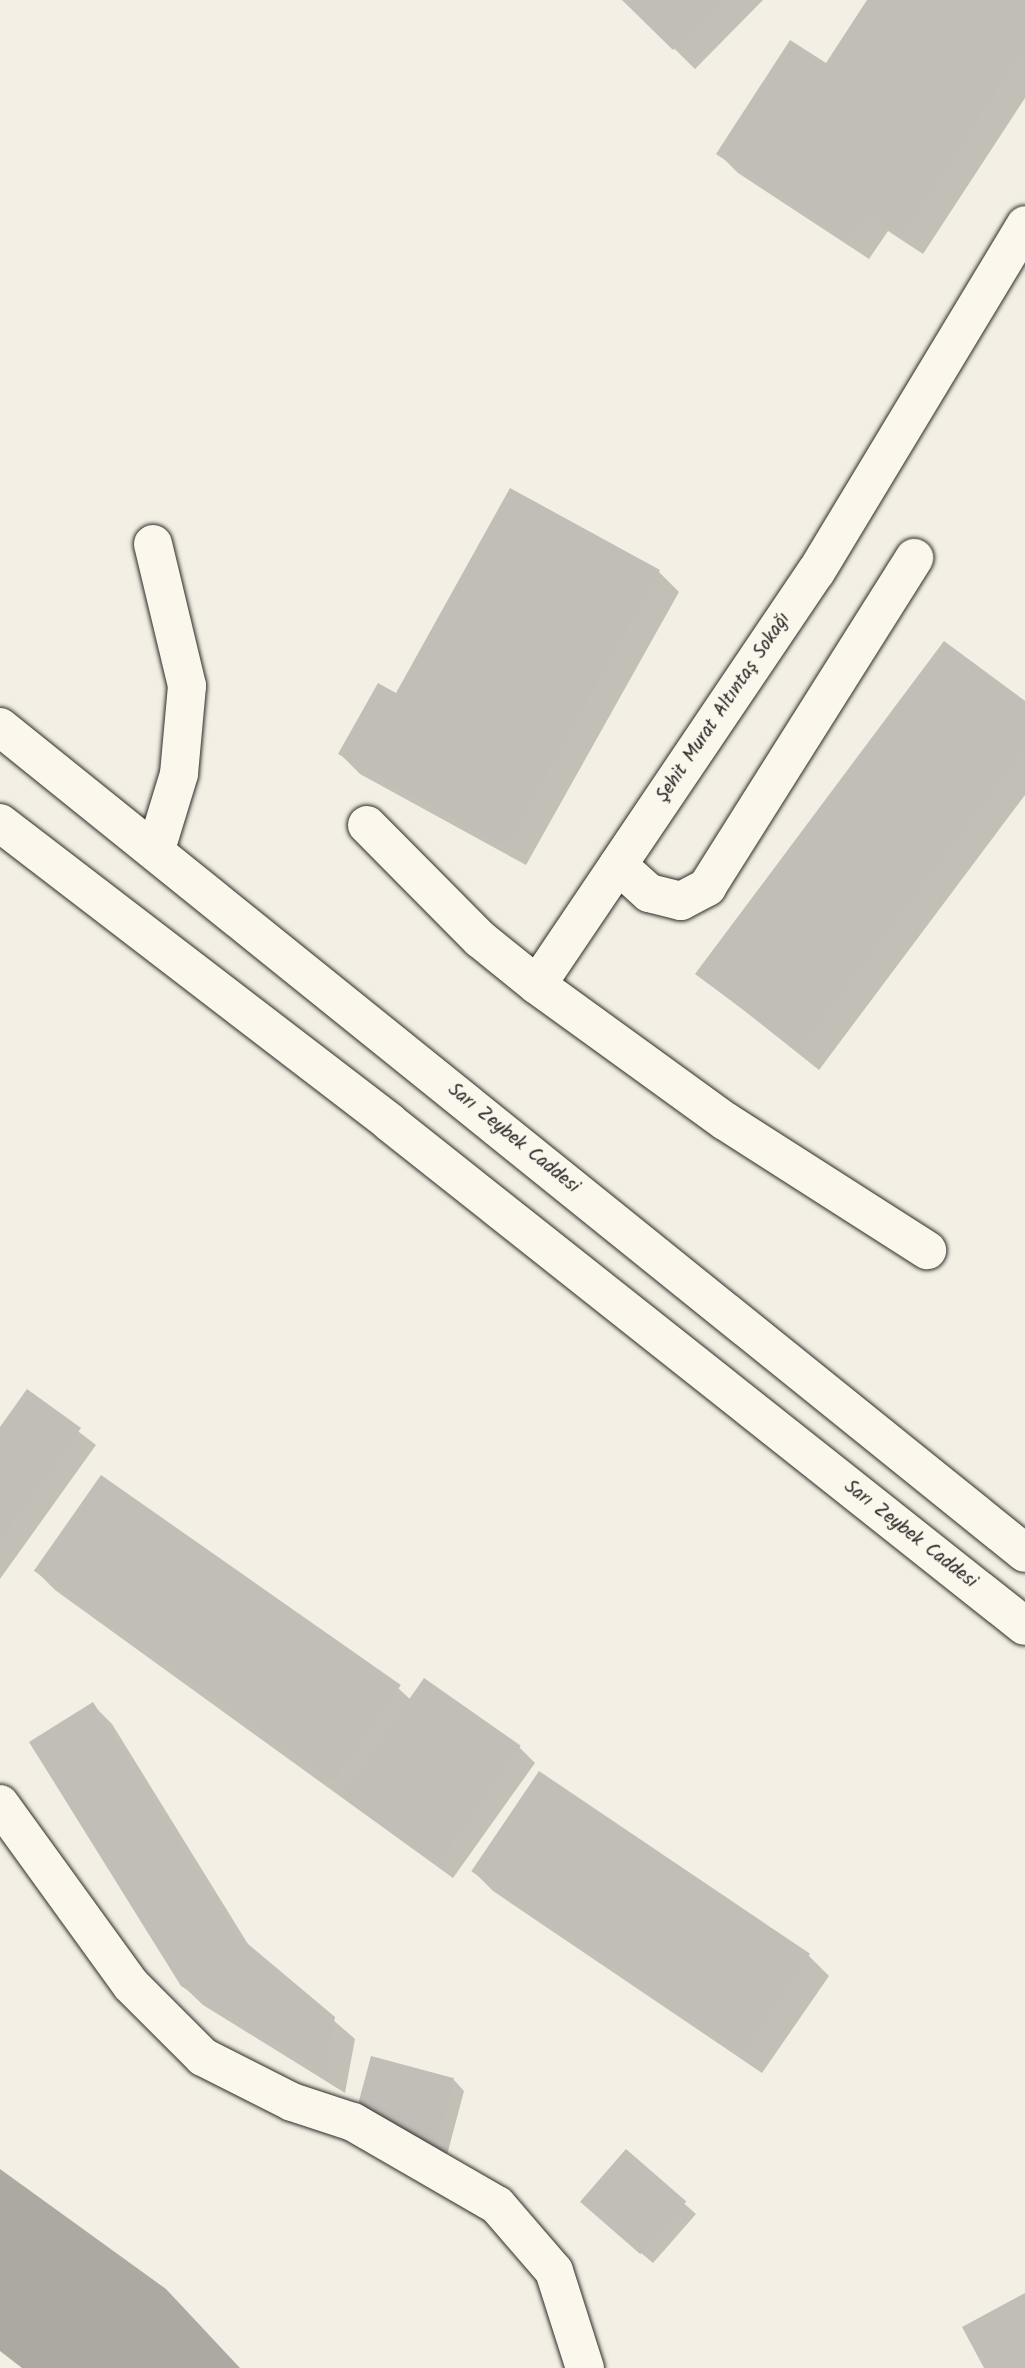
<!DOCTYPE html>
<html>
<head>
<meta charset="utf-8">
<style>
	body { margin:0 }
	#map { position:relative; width:1025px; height:2368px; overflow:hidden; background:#f3efe4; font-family:Kalam,sans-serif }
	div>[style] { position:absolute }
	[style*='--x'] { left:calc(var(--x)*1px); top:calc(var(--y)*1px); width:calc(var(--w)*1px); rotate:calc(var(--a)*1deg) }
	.water>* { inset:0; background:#aca9a2 }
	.shadow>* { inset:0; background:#0003 }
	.building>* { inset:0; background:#c0beb6; transform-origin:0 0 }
	.roads { filter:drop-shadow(0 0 2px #2b2b2b) drop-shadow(0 0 2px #2b2b2b) }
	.minor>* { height:38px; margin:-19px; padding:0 19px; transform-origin:19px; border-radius:19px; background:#fbf7ec }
	.major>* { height:38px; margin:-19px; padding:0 19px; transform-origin:19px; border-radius:19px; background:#fbf7ec }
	span { translate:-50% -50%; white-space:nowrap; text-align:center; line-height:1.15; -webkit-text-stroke:5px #fbf7ec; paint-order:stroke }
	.street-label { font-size:19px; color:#2b2b2b }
</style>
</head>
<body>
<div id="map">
	<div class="water">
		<i style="clip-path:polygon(0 2169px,166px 2289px,240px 2368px,22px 2368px,0 2351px)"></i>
	</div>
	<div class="shadow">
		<i style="clip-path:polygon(625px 0,763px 0,695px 69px)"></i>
		<i style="clip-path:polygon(869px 0,1025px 0,1025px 98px,923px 254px,888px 231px,869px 259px,738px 173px,718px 153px,827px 65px)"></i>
		<i style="clip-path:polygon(659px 572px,679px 592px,526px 865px,360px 774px,340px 754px,397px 696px)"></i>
		<i style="clip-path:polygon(1025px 704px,1025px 795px,819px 1070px,698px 974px)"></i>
		<i style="clip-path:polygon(27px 1392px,96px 1445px,0 1579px,0 1430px)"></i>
		<i style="clip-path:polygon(35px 1570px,398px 1688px,411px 1700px,519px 1747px,535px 1763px,453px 1878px,55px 1590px)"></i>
		<i style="clip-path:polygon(92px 1704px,112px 1724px,251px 1949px,355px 2039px,345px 2093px,203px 2005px,182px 1985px)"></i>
		<i style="clip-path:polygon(473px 1871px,809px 1956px,829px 1976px,762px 2073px,493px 1891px)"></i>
		<i style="clip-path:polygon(454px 2080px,464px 2091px,447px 2155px,366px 2132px)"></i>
		<i style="clip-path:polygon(626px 2152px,696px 2214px,653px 2263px,593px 2212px)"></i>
	</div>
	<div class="building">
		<i style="clip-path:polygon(622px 0,723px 0,673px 50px)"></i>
		<i style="clip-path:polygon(867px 0,1025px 0,1025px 47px,902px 235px,867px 212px,849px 241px,716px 154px,790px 40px,826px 63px)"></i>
		<i style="clip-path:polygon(510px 488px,660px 570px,506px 847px,338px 754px,378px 683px,396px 693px)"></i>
		<i style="clip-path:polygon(944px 641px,1025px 701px,1025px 748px,799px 1051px,695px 974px)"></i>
		<i style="clip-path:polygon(27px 1389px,81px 1428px,0 1541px,0 1427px)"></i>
		<i style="left:101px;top:1475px;width:366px;height:117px;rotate:35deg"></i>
		<i style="left:424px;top:1678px;width:118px;height:144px;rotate:35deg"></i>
		<i style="clip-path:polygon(93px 1702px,236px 1934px,335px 2017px,325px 2074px,181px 1986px,29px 1742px)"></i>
		<i style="left:539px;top:1771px;width:327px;height:121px;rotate:34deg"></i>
		<i style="left:371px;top:2056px;width:86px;height:68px;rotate:15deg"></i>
		<i style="left:626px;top:2149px;width:80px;height:70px;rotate:41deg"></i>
		<i style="clip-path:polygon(1025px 2293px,1025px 2368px,984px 2368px,962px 2327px)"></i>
	</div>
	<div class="roads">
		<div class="minor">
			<i style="--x:153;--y:544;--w:146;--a:76.5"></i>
			<i style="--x:187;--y:686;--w:88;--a:95.2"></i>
			<i style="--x:179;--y:774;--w:78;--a:107"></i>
			<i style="--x:367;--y:825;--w:161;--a:45.3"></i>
			<i style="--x:480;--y:939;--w:73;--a:38.9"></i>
			<i style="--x:537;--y:985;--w:498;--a:-56"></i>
			<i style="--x:816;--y:572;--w:405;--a:-58.9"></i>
			<i style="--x:618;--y:865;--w:42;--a:42.1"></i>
			<i style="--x:649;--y:893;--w:33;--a:14"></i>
			<i style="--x:681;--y:901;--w:30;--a:-28"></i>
			<i style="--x:707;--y:887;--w:389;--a:-57.8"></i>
			<i style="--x:537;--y:985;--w:232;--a:35.9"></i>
			<i style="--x:725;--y:1121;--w:240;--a:32.6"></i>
			<i style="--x:0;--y:1804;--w:223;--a:54.1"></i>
			<i style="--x:131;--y:1985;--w:102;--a:45"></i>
			<i style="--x:203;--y:2057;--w:100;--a:26.8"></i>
			<i style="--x:292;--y:2102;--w:64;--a:18.2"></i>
			<i style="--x:353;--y:2122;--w:166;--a:30"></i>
			<i style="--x:497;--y:2205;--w:87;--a:49.2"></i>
			<i style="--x:554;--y:2271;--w:102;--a:72.3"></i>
		</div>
		<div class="major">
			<i style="--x:0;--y:727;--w:1316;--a:38.86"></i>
			<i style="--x:0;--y:823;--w:491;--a:37.5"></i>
			<i style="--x:389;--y:1122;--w:811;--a:38.4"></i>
		</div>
	</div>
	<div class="street-label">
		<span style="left:724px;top:708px;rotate:-56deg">Şehit Murat Altıntaş Sokağı</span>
		<span style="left:513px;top:1139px;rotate:39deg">Sarı Zeybek Caddesi</span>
		<span style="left:910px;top:1535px;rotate:38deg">Sarı Zeybek Caddesi</span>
	</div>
</div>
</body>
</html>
